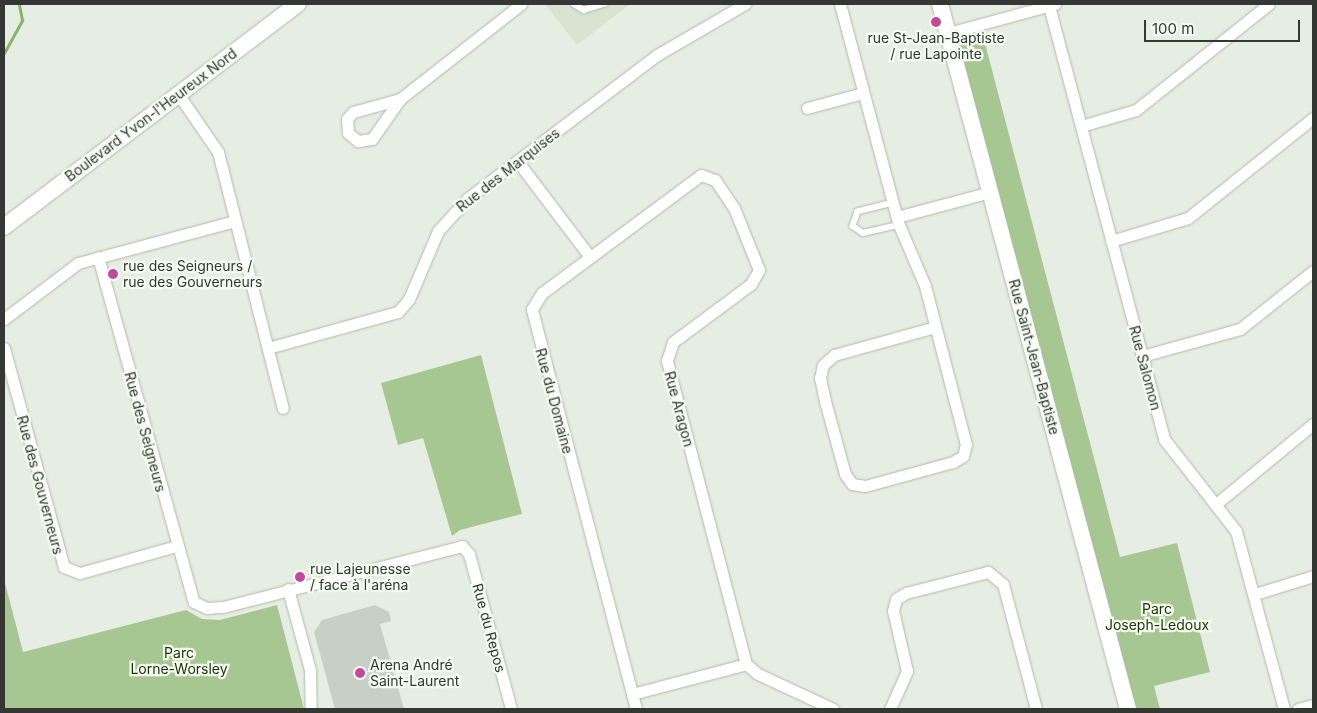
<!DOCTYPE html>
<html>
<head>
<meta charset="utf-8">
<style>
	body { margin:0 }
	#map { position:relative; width:1317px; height:713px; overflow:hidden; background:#e6ede2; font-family:Inter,sans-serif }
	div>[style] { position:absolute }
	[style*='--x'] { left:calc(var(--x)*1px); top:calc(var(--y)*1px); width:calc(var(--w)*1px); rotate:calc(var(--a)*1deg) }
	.built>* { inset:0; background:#d8e3d2 }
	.green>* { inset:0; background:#a7c792 }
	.stream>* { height:3px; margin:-1.5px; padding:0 1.5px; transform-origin:1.5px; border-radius:1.5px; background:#8bb170 }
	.building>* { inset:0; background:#c8cfc4 }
	.roads { filter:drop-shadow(0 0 1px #b1b8ad) drop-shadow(0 0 1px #b1b8ad) }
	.lane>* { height:5.5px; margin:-2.75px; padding:0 2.75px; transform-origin:2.75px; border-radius:2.75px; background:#fff }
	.street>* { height:11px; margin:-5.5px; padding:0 5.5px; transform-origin:5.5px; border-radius:5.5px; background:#fff }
	.secondary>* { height:16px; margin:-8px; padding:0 8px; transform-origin:8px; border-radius:8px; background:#fff }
	.dots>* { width:14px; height:14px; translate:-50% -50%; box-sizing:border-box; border:2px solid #f4fbf0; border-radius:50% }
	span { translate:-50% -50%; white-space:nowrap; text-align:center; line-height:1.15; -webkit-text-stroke:4.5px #f4fbf0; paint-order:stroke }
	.poi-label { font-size:14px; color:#343733 }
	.left { translate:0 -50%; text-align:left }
	.street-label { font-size:14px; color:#343733 }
	.park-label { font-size:14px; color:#1b3304 }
	.frame { position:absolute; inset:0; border:5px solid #343733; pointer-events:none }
	.scale { position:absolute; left:1144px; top:20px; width:156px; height:22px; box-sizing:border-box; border:2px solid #343733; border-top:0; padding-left:6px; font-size:15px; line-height:18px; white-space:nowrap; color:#343733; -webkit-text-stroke:4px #f4fbf0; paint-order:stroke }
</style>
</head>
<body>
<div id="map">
	<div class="built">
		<i style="clip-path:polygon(545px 4px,630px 4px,577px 45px)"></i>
	</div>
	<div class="green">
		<i style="clip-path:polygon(982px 32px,1120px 557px,1177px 543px,1210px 672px,1154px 686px,1160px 709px,1135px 709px,960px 48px,962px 38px)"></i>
		<i style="clip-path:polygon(481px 355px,522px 514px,460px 530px,452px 536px,423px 438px,398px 445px,381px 383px)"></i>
		<i style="clip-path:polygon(4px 579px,23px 652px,186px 610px,202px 619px,220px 620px,277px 605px,304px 709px,4px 709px)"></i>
	</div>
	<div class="stream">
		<i style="--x:4;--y:53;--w:38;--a:-61"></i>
		<i style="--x:22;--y:20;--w:16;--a:-101"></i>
	</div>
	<div class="building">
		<i style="clip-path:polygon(375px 605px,389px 612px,391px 621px,380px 624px,404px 709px,335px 709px,314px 632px,322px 620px)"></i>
	</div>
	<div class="roads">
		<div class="lane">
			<i style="--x:574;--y:4;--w:12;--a:31"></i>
			<i style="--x:584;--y:10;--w:21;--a:-17"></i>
			<i style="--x:893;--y:203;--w:36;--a:166"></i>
			<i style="--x:858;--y:212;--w:15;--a:110"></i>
			<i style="--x:853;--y:226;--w:12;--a:35"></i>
			<i style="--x:863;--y:233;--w:37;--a:-13"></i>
		</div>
		<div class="street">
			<i style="--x:840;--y:4;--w:229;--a:75.1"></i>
			<i style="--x:899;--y:225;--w:66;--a:66.9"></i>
			<i style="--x:925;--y:286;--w:163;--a:75.5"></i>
			<i style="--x:966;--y:444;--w:12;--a:104"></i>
			<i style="--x:963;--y:456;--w:12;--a:149"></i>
			<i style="--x:953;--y:462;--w:91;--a:164.7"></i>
			<i style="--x:865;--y:486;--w:13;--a:-171"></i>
			<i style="--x:852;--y:484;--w:12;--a:-125"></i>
			<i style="--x:845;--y:474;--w:76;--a:-105.3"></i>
			<i style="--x:825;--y:401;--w:24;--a:-102"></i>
			<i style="--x:820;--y:378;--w:13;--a:-77"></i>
			<i style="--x:823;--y:365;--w:15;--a:-42"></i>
			<i style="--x:834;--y:355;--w:105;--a:-15.5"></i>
			<i style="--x:1049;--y:6;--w:448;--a:75.1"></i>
			<i style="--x:1164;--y:439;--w:117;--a:52"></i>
			<i style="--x:1236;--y:531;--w:184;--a:74.9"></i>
			<i style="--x:948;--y:33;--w:111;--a:-15.2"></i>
			<i style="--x:178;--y:94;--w:70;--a:55.4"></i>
			<i style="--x:218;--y:152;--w:264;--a:75.8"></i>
			<i style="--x:400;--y:99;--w:49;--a:164.5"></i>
			<i style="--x:353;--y:112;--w:9;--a:131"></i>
			<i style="--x:347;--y:119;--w:14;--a:86"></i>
			<i style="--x:348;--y:133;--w:13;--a:39"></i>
			<i style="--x:358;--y:141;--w:14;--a:-8"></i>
			<i style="--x:372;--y:139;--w:49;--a:-55"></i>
			<i style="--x:400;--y:99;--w:154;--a:-38.1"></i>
			<i style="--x:807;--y:108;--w:58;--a:-15"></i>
			<i style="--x:1081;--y:126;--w:57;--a:-16.2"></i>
			<i style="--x:1136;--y:110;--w:170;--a:-38.6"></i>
			<i style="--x:518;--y:162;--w:119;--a:52.8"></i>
			<i style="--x:897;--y:217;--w:96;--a:-15"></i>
			<i style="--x:1111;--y:241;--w:80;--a:-16.6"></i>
			<i style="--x:1188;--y:218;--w:160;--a:-38.7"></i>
			<i style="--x:98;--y:257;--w:358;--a:74.5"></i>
			<i style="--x:194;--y:602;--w:14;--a:25"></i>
			<i style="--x:207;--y:608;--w:16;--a:-4"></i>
			<i style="--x:223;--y:607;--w:247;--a:-14.3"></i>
			<i style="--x:462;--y:546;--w:11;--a:49"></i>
			<i style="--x:469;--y:554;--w:161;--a:74.8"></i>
			<i style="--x:4;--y:319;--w:93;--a:-37.1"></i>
			<i style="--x:78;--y:263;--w:163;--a:-15"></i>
			<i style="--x:4;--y:348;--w:227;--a:74.7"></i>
			<i style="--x:64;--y:567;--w:17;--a:21"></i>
			<i style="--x:80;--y:573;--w:100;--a:-15.7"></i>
			<i style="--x:268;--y:348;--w:135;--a:-15.5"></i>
			<i style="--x:398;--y:312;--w:17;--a:-50"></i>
			<i style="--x:409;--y:299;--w:74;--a:-66.9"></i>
			<i style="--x:438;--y:231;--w:45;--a:-47.7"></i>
			<i style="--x:468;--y:198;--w:237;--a:-37.1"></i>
			<i style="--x:657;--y:55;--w:102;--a:-30.1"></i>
			<i style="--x:1142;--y:356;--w:102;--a:-15.4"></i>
			<i style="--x:1240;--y:329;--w:93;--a:-38.5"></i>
			<i style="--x:1216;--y:504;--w:126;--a:-39.5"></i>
			<i style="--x:288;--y:589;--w:84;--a:74.8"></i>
			<i style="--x:310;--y:670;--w:39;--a:89"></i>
			<i style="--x:1255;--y:594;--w:61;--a:-17.2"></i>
			<i style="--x:632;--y:694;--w:118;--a:-14.7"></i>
			<i style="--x:746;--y:664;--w:16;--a:40"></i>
			<i style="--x:758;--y:674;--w:83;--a:25"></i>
			<i style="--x:636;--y:709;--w:413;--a:-104.6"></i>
			<i style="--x:532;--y:309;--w:19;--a:-58"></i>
			<i style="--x:542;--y:293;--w:198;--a:-36.6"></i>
			<i style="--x:701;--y:175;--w:15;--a:20"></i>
			<i style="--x:715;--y:180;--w:34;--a:56"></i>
			<i style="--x:734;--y:208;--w:67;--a:68"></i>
			<i style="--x:759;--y:270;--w:16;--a:120"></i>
			<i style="--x:751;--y:284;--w:97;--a:143.4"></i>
			<i style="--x:673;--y:342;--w:20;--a:108"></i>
			<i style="--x:667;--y:361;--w:313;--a:75.4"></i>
			<i style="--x:890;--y:709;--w:42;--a:-65.9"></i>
			<i style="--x:907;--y:671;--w:62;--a:-103.1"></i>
			<i style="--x:893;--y:611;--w:12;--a:-76"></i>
			<i style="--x:896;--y:599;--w:12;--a:-31"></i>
			<i style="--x:906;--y:593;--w:85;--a:-14.4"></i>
			<i style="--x:988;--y:572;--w:19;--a:39"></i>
			<i style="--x:1003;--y:584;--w:129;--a:75.2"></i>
			<i style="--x:1298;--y:709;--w:16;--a:-15"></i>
		</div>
		<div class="secondary">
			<i style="--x:940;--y:4;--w:730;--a:75.07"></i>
			<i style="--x:4;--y:227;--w:369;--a:-37.2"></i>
		</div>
	</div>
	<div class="dots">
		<i style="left:936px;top:22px;background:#c4499b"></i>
		<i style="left:113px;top:274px;background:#c4499b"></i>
		<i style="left:300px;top:577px;background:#c4499b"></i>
		<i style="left:360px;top:673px;background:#c4499b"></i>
	</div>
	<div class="poi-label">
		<span style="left:936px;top:46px">rue St-Jean-Baptiste<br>/ rue Lapointe</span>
		<span class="left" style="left:123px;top:274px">rue des Seigneurs /<br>rue des Gouverneurs</span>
		<span class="left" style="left:310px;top:577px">rue Lajeunesse<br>/ face à l'aréna</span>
		<span class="left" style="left:370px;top:673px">Arena André<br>Saint-Laurent</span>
	</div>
	<div class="street-label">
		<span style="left:151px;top:115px;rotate:-37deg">Boulevard Yvon-l'Heureux Nord</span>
		<span style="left:508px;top:170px;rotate:-38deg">Rue des Marquises</span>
		<span style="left:1034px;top:357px;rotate:75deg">Rue Saint-Jean-Baptiste</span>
		<span style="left:1145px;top:368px;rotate:75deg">Rue Salomon</span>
		<span style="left:554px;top:401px;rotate:75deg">Rue du Domaine</span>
		<span style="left:679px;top:409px;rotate:75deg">Rue Aragon</span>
		<span style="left:145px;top:432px;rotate:75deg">Rue des Seigneurs</span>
		<span style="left:40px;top:485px;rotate:75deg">Rue des Gouverneurs</span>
		<span style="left:489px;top:628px;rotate:75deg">Rue du Repos</span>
	</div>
	<div class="park-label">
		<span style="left:1157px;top:617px">Parc<br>Joseph-Ledoux</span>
		<span style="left:179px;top:661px">Parc<br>Lorne-Worsley</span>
	</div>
	<div class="frame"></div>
	<div class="scale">100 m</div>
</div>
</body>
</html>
